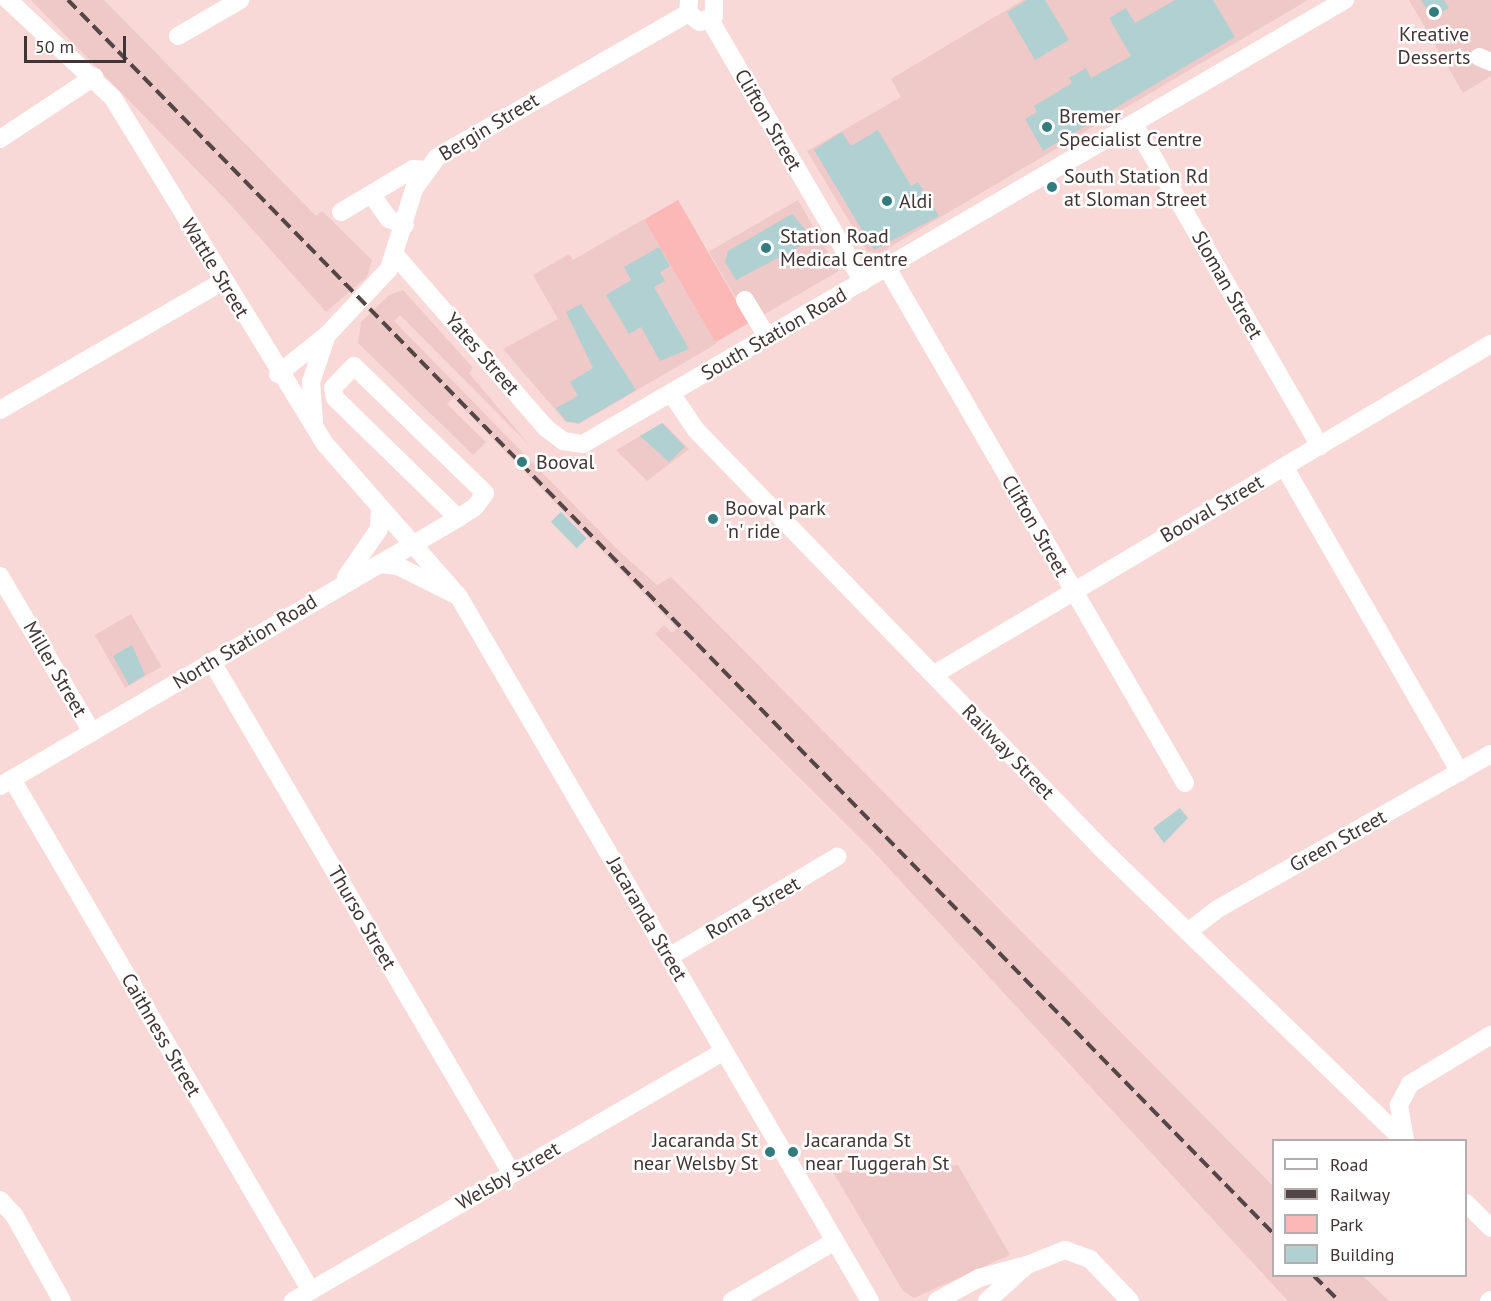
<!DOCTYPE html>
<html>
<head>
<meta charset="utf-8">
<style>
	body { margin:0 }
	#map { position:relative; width:1491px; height:1301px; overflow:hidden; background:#f8d9d8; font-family:"PT Sans",sans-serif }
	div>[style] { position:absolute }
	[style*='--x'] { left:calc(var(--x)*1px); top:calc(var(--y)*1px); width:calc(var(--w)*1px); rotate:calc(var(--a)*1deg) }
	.built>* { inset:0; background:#efc9c8; transform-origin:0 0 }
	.green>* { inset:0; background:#fcb8b7; transform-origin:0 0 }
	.building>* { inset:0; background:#b0d0d1; transform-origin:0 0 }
	.minor>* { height:18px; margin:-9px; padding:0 9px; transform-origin:9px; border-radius:9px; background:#fff }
	.rail>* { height:4px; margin-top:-2px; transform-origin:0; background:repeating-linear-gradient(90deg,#544646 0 12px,transparent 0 18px) }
	.dots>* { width:16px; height:16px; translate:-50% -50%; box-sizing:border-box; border:3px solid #fff; border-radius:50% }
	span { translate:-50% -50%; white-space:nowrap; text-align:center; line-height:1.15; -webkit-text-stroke:5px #fff; paint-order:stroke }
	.poi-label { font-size:20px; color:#403434 }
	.left { translate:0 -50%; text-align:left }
	.right { translate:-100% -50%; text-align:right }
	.street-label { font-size:20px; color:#403434 }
	.legend { position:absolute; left:1272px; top:1139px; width:195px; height:138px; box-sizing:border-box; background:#fff; border:2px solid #b3aeae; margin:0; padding:8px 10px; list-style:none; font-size:18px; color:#403434 }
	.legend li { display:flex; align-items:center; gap:12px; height:30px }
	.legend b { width:30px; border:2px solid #b3aeae }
	.scale { position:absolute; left:24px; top:36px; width:102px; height:27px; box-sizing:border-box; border:3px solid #403434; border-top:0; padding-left:8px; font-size:18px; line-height:21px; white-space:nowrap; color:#403434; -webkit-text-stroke:4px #fff; paint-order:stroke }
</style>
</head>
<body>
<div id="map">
	<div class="built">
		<i style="clip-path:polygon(31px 0,104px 0,316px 216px,322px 211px,372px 260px,367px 277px,326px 312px,228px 202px)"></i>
		<i style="clip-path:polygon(1023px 0,1308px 0,878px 254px,867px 251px,807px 151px,901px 97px,891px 79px)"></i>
		<i style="clip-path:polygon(1409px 0,1491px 0,1491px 76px,1463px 93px)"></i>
		<i style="left:798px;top:200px;width:82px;height:103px;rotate:60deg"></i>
		<i style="clip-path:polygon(644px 219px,716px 344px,579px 424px,566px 422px,503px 349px,558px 319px,533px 275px,569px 254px,573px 260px)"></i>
		<i style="clip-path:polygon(403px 290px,473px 368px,469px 373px,531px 447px,400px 315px,394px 321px,619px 551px,657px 585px,671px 577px,1273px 1186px,1274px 1276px,1363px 1276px,1389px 1301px,1288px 1301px,871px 849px,655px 634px,664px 625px,672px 633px,677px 628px,453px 398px,447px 404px,486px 442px,473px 455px,358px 343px,361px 322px,389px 295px)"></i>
		<i style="clip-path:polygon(663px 423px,689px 449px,647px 481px,616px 450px)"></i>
		<i style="left:131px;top:614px;width:61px;height:42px;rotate:60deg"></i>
		<i style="clip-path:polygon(958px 1165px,1010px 1255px,914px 1298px,903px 1291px,833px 1172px)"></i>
	</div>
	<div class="green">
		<i style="left:678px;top:200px;width:142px;height:39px;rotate:60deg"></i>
	</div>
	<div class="building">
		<i style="clip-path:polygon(1027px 0,1045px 0,1069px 40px,1035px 60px,1007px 12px)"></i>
		<i style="clip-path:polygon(1175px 0,1213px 0,1235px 37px,1043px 151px,1025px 119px,1037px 112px,1034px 106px,1072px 83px,1069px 78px,1086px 68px,1091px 78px,1131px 56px,1109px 18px,1126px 8px,1135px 23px)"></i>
		<i style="clip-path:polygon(1421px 0,1444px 0,1449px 8px,1432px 17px)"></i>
		<i style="clip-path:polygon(878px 130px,911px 186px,918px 182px,939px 216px,874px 250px,814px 150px,842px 132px,851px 146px)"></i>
		<i style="clip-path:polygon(792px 214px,807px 232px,803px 245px,736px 280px,725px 262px,728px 251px)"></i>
		<i style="clip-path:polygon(659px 247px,670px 266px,660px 272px,665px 281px,654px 287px,689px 349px,660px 361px,641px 327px,629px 334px,606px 295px,631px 280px,624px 267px)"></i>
		<i style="clip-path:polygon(581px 304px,636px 390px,579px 423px,566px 421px,556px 408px,578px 396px,570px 382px,593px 368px,566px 312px)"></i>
		<i style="clip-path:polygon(662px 423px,685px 447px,669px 462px,640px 436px)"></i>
		<i style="left:561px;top:512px;width:37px;height:14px;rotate:46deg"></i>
		<i style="clip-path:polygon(132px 645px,145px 675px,129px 685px,113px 656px)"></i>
		<i style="clip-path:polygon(1180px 808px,1188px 818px,1164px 843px,1153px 828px)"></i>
	</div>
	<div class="minor">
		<i style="--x:8;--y:0;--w:144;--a:43"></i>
		<i style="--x:113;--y:98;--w:407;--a:58.5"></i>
		<i style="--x:326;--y:445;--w:202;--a:48.8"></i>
		<i style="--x:459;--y:597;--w:815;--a:59.72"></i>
		<i style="--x:689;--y:0;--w:13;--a:94"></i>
		<i style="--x:688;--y:13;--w:15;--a:37"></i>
		<i style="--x:700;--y:22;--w:15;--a:-23"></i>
		<i style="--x:714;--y:16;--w:16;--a:-90"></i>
		<i style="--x:710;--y:20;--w:303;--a:59.7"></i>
		<i style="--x:178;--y:36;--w:72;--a:-30.1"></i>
		<i style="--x:1479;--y:57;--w:13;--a:23"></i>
		<i style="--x:1134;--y:124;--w:372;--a:60"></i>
		<i style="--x:0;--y:139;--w:113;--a:-33.4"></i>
		<i style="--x:372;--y:195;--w:29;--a:55"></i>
		<i style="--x:389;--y:219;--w:17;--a:21"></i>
		<i style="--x:341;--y:212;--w:84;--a:-30.8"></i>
		<i style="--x:413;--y:169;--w:12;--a:5"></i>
		<i style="--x:396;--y:256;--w:228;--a:48.9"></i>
		<i style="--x:546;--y:428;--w:21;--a:37"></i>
		<i style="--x:563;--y:441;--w:20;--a:9"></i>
		<i style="--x:583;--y:444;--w:882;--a:-30.23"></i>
		<i style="--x:887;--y:268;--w:595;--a:59.94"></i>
		<i style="--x:745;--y:300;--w:43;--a:59.3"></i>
		<i style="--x:278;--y:374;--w:64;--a:-38.7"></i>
		<i style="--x:328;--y:334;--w:89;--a:-46.8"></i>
		<i style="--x:389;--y:269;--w:84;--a:-72.6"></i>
		<i style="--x:414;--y:189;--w:39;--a:-54"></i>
		<i style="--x:437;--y:157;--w:289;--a:-29.8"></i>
		<i style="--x:671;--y:393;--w:45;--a:56"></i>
		<i style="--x:696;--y:430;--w:585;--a:45.9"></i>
		<i style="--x:1103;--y:850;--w:417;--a:44"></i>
		<i style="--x:0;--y:410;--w:258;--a:-30"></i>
		<i style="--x:314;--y:422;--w:40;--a:-94.3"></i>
		<i style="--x:311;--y:382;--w:46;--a:-71.2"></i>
		<i style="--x:1285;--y:468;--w:351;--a:60.1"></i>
		<i style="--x:379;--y:564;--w:19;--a:6"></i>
		<i style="--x:398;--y:566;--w:63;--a:26.6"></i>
		<i style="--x:0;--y:576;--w:181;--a:59.5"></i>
		<i style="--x:346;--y:577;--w:58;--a:-55.5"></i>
		<i style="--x:379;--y:529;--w:22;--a:-87"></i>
		<i style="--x:212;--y:662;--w:593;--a:59.63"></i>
		<i style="--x:933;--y:675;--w:649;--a:-30.68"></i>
		<i style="--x:12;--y:779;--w:593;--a:59.72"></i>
		<i style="--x:0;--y:786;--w:513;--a:-30.31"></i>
		<i style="--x:443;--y:527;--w:17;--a:-31"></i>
		<i style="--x:458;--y:518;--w:20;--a:-33"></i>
		<i style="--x:475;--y:507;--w:17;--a:-54"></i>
		<i style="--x:485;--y:493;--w:182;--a:-135.9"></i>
		<i style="--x:354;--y:366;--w:30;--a:134"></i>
		<i style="--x:333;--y:388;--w:10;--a:79"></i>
		<i style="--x:335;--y:398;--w:172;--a:44.3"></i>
		<i style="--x:1188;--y:932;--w:36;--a:-38"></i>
		<i style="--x:1216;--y:910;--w:316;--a:-29.6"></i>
		<i style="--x:669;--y:957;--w:196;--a:-30.8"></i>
		<i style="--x:1405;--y:1140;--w:36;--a:-100"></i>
		<i style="--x:1399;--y:1105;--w:24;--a:-62"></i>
		<i style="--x:1410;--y:1084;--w:95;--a:-31.2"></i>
		<i style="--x:0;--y:1200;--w:21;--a:47"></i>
		<i style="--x:14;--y:1215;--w:98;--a:60.8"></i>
		<i style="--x:1466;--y:1203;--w:35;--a:45"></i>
		<i style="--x:293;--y:1301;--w:498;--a:-30.1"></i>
		<i style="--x:732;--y:1301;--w:119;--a:-30.2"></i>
		<i style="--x:937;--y:1301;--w:48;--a:-28.7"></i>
		<i style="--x:979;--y:1278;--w:50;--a:-15.2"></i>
		<i style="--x:987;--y:1301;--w:54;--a:-42"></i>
		<i style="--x:1027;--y:1265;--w:41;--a:-21.5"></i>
		<i style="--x:1065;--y:1250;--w:27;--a:20"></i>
		<i style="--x:1090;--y:1259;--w:58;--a:46.4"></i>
		<i style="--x:1489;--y:1301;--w:2;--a:-27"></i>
	</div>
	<div class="rail">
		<i style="--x:68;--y:0;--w:1725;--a:45.66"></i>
		<i style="--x:1314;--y:1276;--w:35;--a:45"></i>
	</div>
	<div class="dots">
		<i style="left:1434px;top:12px;background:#327c7e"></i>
		<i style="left:1047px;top:127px;background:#327c7e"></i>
		<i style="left:1052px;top:187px;background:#327c7e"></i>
		<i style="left:887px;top:201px;background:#327c7e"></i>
		<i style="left:766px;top:248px;background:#327c7e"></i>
		<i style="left:522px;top:462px;background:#327c7e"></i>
		<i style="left:713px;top:519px;background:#327c7e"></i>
		<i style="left:770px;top:1152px;background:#327c7e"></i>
		<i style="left:793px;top:1152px;background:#327c7e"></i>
	</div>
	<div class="poi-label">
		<span style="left:1434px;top:46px">Kreative<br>Desserts</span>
		<span class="left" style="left:1059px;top:128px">Bremer<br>Specialist Centre</span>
		<span class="left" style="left:1064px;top:188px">South Station Rd<br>at Sloman Street</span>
		<span class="left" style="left:899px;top:201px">Aldi</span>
		<span class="left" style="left:780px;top:248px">Station Road<br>Medical Centre</span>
		<span class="left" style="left:536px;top:462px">Booval</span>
		<span class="left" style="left:725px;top:520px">Booval park<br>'n' ride</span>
		<span class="right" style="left:758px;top:1152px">Jacaranda St<br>near Welsby St</span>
		<span class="left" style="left:805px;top:1152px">Jacaranda St<br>near Tuggerah St</span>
	</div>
	<div class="street-label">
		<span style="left:768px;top:120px;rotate:60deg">Clifton Street</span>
		<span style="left:489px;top:127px;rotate:-31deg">Bergin Street</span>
		<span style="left:215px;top:268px;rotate:59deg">Wattle Street</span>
		<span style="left:1227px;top:285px;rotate:60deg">Sloman Street</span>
		<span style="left:774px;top:334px;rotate:-30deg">South Station Road</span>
		<span style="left:482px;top:354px;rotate:49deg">Yates Street</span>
		<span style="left:1212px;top:509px;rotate:-30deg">Booval Street</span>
		<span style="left:1035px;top:526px;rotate:60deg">Clifton Street</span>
		<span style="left:245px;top:642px;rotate:-31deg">North Station Road</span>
		<span style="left:55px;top:669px;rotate:60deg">Miller Street</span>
		<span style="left:1008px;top:752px;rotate:46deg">Railway Street</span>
		<span style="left:1338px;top:841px;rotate:-29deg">Green Street</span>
		<span style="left:753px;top:908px;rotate:-30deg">Roma Street</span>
		<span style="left:362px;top:918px;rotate:60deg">Thurso Street</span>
		<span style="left:647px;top:919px;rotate:60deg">Jacaranda Street</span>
		<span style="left:161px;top:1035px;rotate:60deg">Caithness Street</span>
		<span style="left:508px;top:1176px;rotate:-30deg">Welsby Street</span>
	</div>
	<ul class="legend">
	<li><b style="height:8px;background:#fff"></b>Road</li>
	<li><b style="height:8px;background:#544646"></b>Railway</li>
	<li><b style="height:16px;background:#fcb8b7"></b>Park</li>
	<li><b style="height:16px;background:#b0d0d1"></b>Building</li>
	</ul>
	<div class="scale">50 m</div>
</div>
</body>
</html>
